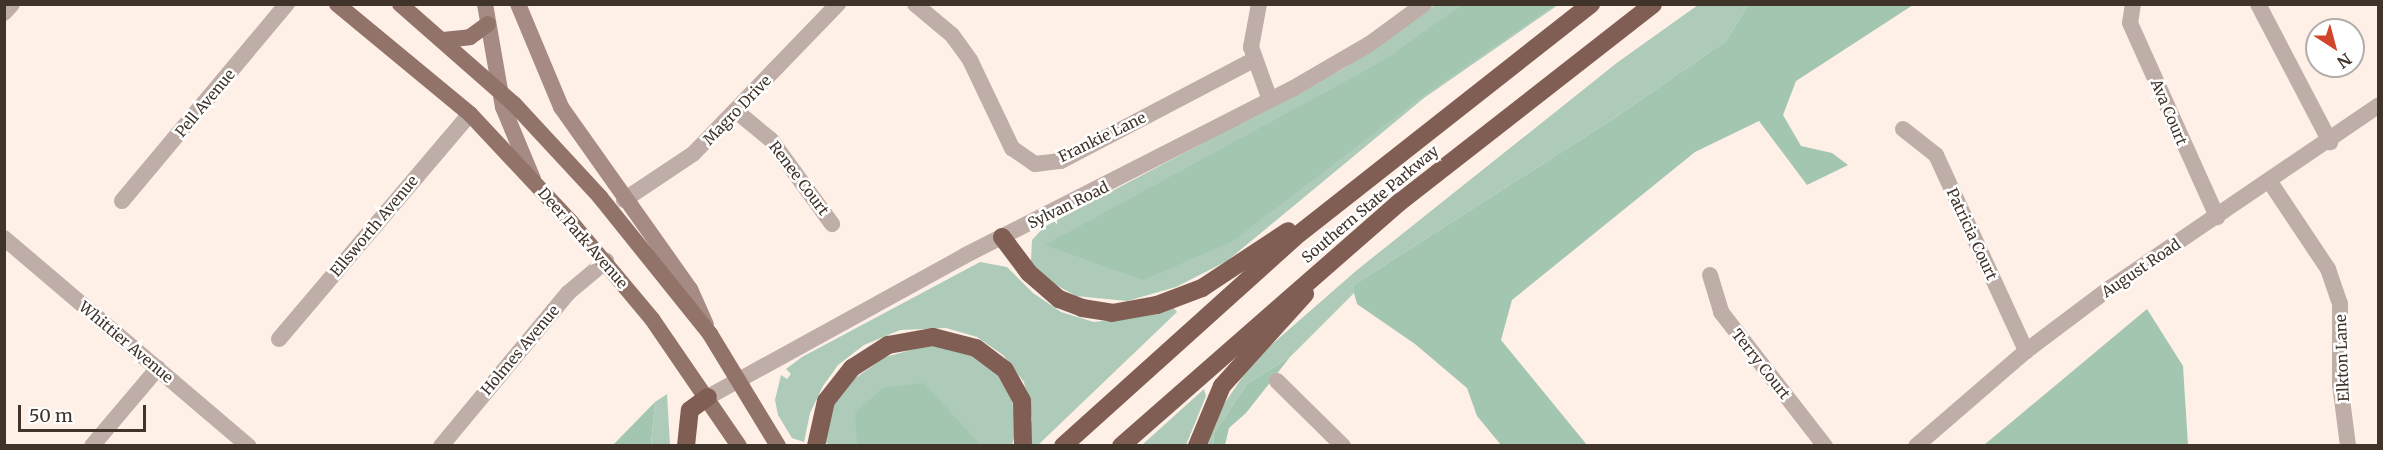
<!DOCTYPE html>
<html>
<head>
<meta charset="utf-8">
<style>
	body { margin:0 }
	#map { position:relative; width:2383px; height:450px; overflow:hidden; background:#feefe7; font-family:Merriweather,serif }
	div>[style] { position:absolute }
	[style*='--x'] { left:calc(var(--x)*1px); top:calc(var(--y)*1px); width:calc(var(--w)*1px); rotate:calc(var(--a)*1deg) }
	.green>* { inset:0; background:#adcbb8 }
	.forest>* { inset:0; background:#a3c6b0 }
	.minor>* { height:16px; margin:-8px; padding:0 8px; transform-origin:8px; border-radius:8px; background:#bfada7 }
	.tertiary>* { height:16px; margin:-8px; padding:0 8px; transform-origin:8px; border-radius:8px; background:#bfada7 }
	.secondary>* { height:16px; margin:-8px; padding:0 8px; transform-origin:8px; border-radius:8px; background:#a58b83 }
	.primary>* { height:16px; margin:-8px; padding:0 8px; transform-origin:8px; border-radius:8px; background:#917369 }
	.motorway>* { height:18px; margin:-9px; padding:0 9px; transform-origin:9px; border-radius:9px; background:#815e53 }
	span { translate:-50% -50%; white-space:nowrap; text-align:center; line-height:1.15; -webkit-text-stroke:5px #fff; paint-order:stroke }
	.street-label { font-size:15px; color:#40332a }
	.frame { position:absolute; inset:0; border:6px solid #40332a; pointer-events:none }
	.north { position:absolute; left:2305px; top:18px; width:60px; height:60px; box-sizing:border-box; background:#fff; border:2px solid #b3adaa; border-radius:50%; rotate:144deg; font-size:16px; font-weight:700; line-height:24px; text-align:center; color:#40332a }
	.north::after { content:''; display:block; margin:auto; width:21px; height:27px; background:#d1462b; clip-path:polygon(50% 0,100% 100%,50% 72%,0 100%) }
	.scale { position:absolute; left:18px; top:405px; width:128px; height:27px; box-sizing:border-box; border:3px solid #40332a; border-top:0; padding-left:8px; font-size:18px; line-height:21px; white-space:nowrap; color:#40332a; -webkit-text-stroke:4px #fff; paint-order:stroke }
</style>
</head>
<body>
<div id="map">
	<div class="green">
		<i style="clip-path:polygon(1435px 5px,1558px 5px,1424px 98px,1227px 261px,1176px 287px,1127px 301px,1076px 296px,1047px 280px,1031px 261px,1032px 240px,1044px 227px,1343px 69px)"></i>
		<i style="clip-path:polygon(1698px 5px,1748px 5px,1726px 41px,1616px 117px,1352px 286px,1354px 293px,1290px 357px,1247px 384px,1214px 433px,1213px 445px,1202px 446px,1209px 426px,1254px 360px,1357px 270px,1618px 62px)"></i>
		<i style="clip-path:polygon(980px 262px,1007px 267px,1033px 293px,1061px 312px,1094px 322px,1134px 317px,1172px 306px,1177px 312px,1038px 445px,1027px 445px,1032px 419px,1024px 382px,1003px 355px,977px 337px,946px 328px,900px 330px,864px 345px,838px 365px,823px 386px,810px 413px,804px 442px,792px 438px,778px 415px,775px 400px,781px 375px,787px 379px,791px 374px,786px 369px,802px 357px)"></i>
		<i style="clip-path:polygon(934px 344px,972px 356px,996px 373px,1012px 400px,1017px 426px,1012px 445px,831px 446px,825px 442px,830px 410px,854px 379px,885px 357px)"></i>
		<i style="clip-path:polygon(1204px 389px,1206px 396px,1186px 445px,1142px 445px)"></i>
		<i style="clip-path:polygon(667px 394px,670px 445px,651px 446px,655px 402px)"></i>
	</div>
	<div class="forest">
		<i style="clip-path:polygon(1462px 5px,1554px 5px,1424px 95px,1233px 241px,1143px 280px,1045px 245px,1381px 62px)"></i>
		<i style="clip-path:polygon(1748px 5px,1913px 5px,1796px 81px,1783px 115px,1801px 146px,1832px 153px,1848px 165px,1807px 185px,1759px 121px,1695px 152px,1512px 300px,1501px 340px,1587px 445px,1501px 445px,1477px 416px,1467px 388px,1415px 344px,1357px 304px,1352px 286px,1616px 117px,1726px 41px)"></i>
		<i style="clip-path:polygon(2147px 309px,2183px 366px,2188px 445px,1984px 445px)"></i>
		<i style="clip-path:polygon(1290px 357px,1246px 413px,1229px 428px,1225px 445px,1213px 446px,1214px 433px,1247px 384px)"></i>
		<i style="clip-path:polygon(924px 383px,980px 445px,857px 445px,855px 413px,883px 388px)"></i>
		<i style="clip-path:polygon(655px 402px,651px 445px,613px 445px)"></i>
	</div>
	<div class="minor">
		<i style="--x:915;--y:4;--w:48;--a:40"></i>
		<i style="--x:952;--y:35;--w:31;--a:54"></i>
		<i style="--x:970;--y:60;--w:98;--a:64.5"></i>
		<i style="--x:1012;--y:148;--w:28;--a:35"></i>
		<i style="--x:1035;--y:164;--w:26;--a:-7"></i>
		<i style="--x:1061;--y:161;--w:217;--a:-27.7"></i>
		<i style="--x:1259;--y:4;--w:44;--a:100.5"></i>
		<i style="--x:1251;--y:47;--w:56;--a:70.3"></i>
		<i style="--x:2133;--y:4;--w:19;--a:99"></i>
		<i style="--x:2130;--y:23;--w:213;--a:65.8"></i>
		<i style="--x:2258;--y:4;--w:156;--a:62.4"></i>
		<i style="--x:4;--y:13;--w:12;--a:-48"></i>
		<i style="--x:736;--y:111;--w:45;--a:39.6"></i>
		<i style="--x:771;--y:140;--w:104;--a:54"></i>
		<i style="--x:1903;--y:129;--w:42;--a:38.2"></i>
		<i style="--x:1936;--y:155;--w:216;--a:65.3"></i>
		<i style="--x:2270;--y:182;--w:105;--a:56.3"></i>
		<i style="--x:2328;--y:269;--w:37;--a:71"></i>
		<i style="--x:2340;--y:304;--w:80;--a:90"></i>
		<i style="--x:2340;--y:384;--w:63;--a:82.6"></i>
		<i style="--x:624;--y:200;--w:83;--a:-33.7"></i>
		<i style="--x:693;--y:154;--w:209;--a:-46"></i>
		<i style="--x:122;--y:201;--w:257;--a:-50.1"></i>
		<i style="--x:4;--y:238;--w:321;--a:40.4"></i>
		<i style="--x:1710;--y:275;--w:39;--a:73"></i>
		<i style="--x:1721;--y:312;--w:170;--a:52.2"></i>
		<i style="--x:279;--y:339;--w:295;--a:-49.7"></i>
		<i style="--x:1277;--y:381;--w:93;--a:44.6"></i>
		<i style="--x:92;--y:446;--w:102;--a:-49.8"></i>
		<i style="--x:441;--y:446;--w:199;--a:-50.3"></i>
		<i style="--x:568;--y:293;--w:50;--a:-40.1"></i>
	</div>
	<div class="tertiary">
		<i style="--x:708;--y:397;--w:292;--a:-28.8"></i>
		<i style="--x:964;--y:256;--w:368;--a:-27"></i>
		<i style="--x:1292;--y:89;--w:91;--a:-30.2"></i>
		<i style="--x:1371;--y:43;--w:66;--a:-36.3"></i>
		<i style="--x:1916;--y:446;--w:145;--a:-40.8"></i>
		<i style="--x:2026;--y:351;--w:105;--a:-36.9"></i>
		<i style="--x:2110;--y:288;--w:324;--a:-34.2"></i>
	</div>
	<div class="secondary">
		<i style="--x:485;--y:4;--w:105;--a:80.1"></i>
		<i style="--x:503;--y:107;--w:78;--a:67.4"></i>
		<i style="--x:518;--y:4;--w:112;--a:67.3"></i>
		<i style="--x:561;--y:107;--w:223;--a:54.7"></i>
		<i style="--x:690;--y:289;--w:39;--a:66"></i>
	</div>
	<div class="primary">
		<i style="--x:337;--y:4;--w:173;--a:39.6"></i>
		<i style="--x:470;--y:114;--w:146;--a:46.9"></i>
		<i style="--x:570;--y:221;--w:128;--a:50.1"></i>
		<i style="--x:652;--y:319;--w:154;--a:55.6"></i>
		<i style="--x:400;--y:4;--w:152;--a:41.3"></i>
		<i style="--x:514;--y:104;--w:127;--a:47.2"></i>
		<i style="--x:600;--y:197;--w:176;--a:51.2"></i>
		<i style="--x:710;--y:334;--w:131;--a:58.7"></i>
		<i style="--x:443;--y:40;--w:27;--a:-6"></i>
		<i style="--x:470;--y:37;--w:22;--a:-36"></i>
	</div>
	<div class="motorway">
		<i style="--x:1002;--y:237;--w:45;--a:53.1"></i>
		<i style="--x:1029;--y:273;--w:40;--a:41"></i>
		<i style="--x:1059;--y:299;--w:25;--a:21"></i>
		<i style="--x:1082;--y:308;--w:30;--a:9"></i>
		<i style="--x:1112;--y:313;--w:46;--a:-10.1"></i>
		<i style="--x:1157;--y:305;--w:48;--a:-20.7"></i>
		<i style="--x:1202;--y:288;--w:103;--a:-33.5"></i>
		<i style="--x:686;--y:446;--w:36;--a:-84"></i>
		<i style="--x:690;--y:410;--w:22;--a:-36"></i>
		<i style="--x:816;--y:446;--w:46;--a:-77.5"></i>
		<i style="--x:826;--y:401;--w:42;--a:-51.8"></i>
		<i style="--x:852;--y:368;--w:43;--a:-32.6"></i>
		<i style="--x:888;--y:345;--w:46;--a:-10.1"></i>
		<i style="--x:933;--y:337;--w:44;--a:14.3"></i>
		<i style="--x:976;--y:348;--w:36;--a:37"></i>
		<i style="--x:1005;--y:370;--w:35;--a:61"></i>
		<i style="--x:1022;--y:401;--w:45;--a:88.7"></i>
		<i style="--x:1063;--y:446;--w:312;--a:-42"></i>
		<i style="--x:1295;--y:237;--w:377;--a:-38.2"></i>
		<i style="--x:1121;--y:446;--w:371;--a:-41.2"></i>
		<i style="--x:1400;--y:202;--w:321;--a:-38"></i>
		<i style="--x:1197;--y:446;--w:65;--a:-67.4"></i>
		<i style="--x:1222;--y:386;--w:124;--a:-47.9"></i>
	</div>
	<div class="street-label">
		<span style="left:205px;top:103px;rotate:-50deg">Pell Avenue</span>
		<span style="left:737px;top:110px;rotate:-46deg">Magro Drive</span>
		<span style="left:2169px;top:112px;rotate:67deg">Ava Court</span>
		<span style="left:1102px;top:137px;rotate:-26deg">Frankie Lane</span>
		<span style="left:799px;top:178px;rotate:53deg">Renee Court</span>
		<span style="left:1370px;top:204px;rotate:-40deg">Southern State Parkway</span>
		<span style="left:1068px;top:205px;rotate:-26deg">Sylvan Road</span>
		<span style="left:374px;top:226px;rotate:-50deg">Ellsworth Avenue</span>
		<span style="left:1972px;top:234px;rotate:65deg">Patricia Court</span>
		<span style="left:583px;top:238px;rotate:49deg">Deer Park Avenue</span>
		<span style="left:2141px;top:268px;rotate:-34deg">August Road</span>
		<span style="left:126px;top:342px;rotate:40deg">Whittier Avenue</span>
		<span style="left:520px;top:350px;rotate:-50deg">Holmes Avenue</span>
		<span style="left:2342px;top:358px;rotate:-92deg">Elkton Lane</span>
		<span style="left:1761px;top:364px;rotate:52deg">Terry Court</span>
	</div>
	<div class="frame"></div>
	<div class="north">N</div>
	<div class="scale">50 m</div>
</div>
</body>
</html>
